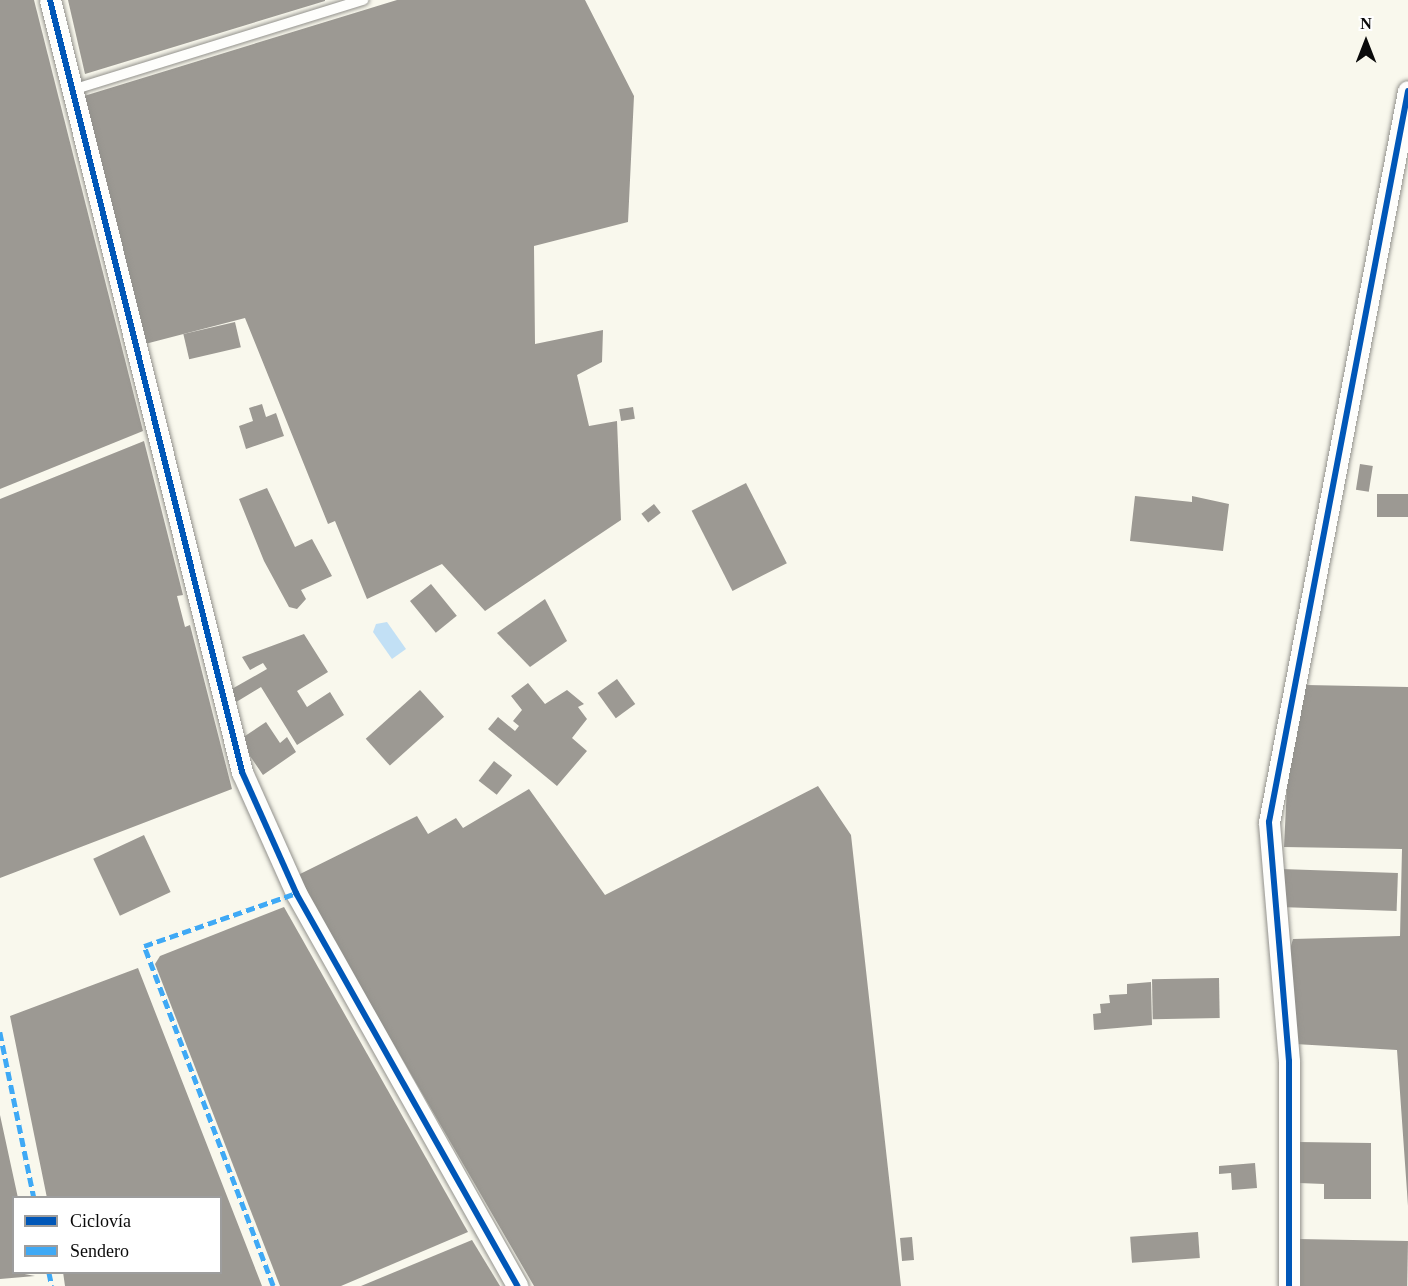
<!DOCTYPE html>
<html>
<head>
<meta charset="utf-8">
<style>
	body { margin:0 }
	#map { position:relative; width:1408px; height:1286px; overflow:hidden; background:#f9f8ed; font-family:"Times New Roman",serif }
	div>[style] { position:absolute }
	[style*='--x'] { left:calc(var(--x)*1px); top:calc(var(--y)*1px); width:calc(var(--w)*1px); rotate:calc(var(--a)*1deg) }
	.water>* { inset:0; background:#c2e0f5 }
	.building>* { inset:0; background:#9c9993; transform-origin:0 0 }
	.roads { filter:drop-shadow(0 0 2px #92918c) drop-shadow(0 0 2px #92918c) }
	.service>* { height:10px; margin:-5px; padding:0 5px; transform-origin:5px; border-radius:5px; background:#fefefc }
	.minor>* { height:21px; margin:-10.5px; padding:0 10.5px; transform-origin:10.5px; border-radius:10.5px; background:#fefefc }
	.quiet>* { height:4.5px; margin-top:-2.25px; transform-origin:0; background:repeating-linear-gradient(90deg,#3fa9f5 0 9px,transparent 0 13.5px) }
	.cycleway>* { height:6px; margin:-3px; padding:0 3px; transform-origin:3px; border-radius:3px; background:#0057b8 }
	span { translate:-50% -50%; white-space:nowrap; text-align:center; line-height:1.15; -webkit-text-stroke:6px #fff; paint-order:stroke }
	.legend { position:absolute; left:12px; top:1196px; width:210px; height:78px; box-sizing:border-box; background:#fff; border:2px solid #9d9d9d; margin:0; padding:8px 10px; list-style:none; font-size:18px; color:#0a0a0a }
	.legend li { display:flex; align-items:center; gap:12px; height:30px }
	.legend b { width:30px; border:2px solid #9d9d9d }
	.north { position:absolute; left:1336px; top:12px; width:60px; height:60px; -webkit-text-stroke:4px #fff; paint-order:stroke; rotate:0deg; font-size:16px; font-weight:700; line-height:24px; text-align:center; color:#0a0a0a }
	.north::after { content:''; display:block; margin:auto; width:21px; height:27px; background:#0a0a0a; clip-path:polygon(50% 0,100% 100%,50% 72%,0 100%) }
</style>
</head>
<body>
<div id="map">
	<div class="water">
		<i style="clip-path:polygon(387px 622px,406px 649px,392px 659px,373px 632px,376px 624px)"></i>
	</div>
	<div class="building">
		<i style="clip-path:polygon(0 0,34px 0,143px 431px,0 489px)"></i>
		<i style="clip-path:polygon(68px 0,325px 0,325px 1px,85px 74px)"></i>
		<i style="clip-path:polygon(397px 0,585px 0,634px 96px,628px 222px,534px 246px,535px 344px,603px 330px,602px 362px,577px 375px,589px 426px,617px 421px,621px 520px,485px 611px,442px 564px,367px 599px,335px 521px,328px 524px,245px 318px,145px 344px,84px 96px)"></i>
		<i style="left:235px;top:322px;width:26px;height:53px;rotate:77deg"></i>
		<i style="clip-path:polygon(262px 404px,266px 417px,276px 413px,284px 436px,246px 449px,239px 426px,253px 421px,249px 408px)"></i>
		<i style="left:633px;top:407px;width:12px;height:14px;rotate:81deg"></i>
		<i style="clip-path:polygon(144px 441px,183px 595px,177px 596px,185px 627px,190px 625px,232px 789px,0 878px,0 499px)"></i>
		<i style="left:1360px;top:464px;width:13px;height:26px;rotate:9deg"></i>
		<i style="left:746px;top:483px;width:90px;height:61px;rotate:63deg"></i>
		<i style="clip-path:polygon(267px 488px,295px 547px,312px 539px,332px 576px,301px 590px,306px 599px,297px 609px,289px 607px,264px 561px,239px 499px)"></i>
		<i style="left:1377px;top:494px;width:31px;height:23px"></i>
		<i style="clip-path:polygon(1135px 496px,1192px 502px,1192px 496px,1229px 504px,1223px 551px,1130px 541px)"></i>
		<i style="left:654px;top:504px;width:11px;height:16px;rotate:52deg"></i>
		<i style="left:431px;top:584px;width:41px;height:27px;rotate:51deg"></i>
		<i style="clip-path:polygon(545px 599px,567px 641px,530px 667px,497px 633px)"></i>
		<i style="clip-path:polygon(304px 634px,328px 672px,297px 691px,307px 707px,330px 692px,344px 715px,297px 745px,261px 687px,233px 704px,230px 690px,267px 669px,263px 663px,250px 670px,242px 657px)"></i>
		<i style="left:617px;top:679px;width:31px;height:24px;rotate:54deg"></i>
		<i style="clip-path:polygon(528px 683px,545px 704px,567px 690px,584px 704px,578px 707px,587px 719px,572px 738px,587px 751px,557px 786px,488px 729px,498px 717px,515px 731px,519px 726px,513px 721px,522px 710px,511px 696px)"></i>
		<i style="clip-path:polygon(1306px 685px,1408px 687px,1408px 1206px,1397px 1050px,1295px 1044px,1288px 956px,1293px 939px,1400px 936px,1402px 849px,1284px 847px,1288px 765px)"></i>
		<i style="left:420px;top:690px;width:36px;height:73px;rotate:48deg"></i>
		<i style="clip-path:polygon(266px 722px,280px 743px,287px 737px,296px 752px,263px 775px,239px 740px)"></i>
		<i style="left:494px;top:761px;width:23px;height:25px;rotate:38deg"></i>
		<i style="clip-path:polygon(818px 786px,851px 835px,901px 1286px,534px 1286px,296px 876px,417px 816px,428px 834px,456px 818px,463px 828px,529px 789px,605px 895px)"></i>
		<i style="left:144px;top:835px;width:63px;height:56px;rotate:65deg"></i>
		<i style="left:1281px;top:869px;width:117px;height:38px;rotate:2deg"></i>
		<i style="clip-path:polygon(284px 907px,468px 1232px,341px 1286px,280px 1286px,155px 964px,160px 956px)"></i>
		<i style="clip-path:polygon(138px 968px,262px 1286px,65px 1286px,63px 1272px,220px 1272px,220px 1198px,47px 1198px,10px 1016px)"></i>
		<i style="left:1219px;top:978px;width:40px;height:67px;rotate:89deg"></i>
		<i style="clip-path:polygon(1151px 982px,1152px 1025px,1094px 1030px,1093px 1014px,1101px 1013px,1100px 1004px,1110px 1003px,1109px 995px,1127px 994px,1127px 984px)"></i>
		<i style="clip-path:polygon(0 1115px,18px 1198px,14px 1198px,14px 1272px,35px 1276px,0 1279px)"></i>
		<i style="clip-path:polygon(1299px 1142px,1371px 1143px,1371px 1199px,1324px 1199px,1324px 1184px,1299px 1183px)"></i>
		<i style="clip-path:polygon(1255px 1163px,1257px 1188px,1232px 1190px,1231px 1173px,1219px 1174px,1219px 1166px)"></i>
		<i style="left:1198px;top:1232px;width:26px;height:68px;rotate:86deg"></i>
		<i style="left:912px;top:1237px;width:23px;height:12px;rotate:85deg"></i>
		<i style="left:1298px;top:1239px;width:110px;height:47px;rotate:1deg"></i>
		<i style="clip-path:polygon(472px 1240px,500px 1286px,361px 1286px)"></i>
	</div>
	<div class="roads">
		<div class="service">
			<i style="--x:72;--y:90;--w:305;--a:-17.2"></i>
		</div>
		<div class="minor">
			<i style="--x:50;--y:0;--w:796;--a:76.03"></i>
			<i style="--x:242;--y:772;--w:133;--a:65.9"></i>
			<i style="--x:296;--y:893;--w:451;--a:60.6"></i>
			<i style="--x:1289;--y:1286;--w:225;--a:-90"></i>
			<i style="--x:1289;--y:1061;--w:240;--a:-94.8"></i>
			<i style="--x:1269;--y:822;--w:744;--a:-79.23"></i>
		</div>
	</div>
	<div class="quiet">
		<i style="--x:0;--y:1032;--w:169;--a:78.4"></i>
		<i style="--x:49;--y:1272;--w:14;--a:78"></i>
		<i style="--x:273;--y:1286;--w:364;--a:-110.8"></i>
		<i style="--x:144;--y:946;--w:161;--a:-19.2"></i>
	</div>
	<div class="cycleway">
		<i style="--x:50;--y:0;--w:796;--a:76.03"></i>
		<i style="--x:242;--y:772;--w:133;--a:65.9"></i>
		<i style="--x:296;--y:893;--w:451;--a:60.6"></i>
		<i style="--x:1289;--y:1286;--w:225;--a:-90"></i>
		<i style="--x:1289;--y:1061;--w:240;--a:-94.8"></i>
		<i style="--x:1269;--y:822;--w:744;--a:-79.23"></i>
	</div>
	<ul class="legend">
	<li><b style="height:8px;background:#0057b8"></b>Ciclovía</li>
	<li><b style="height:8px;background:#3fa9f5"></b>Sendero</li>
	</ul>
	<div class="north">N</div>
</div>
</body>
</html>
